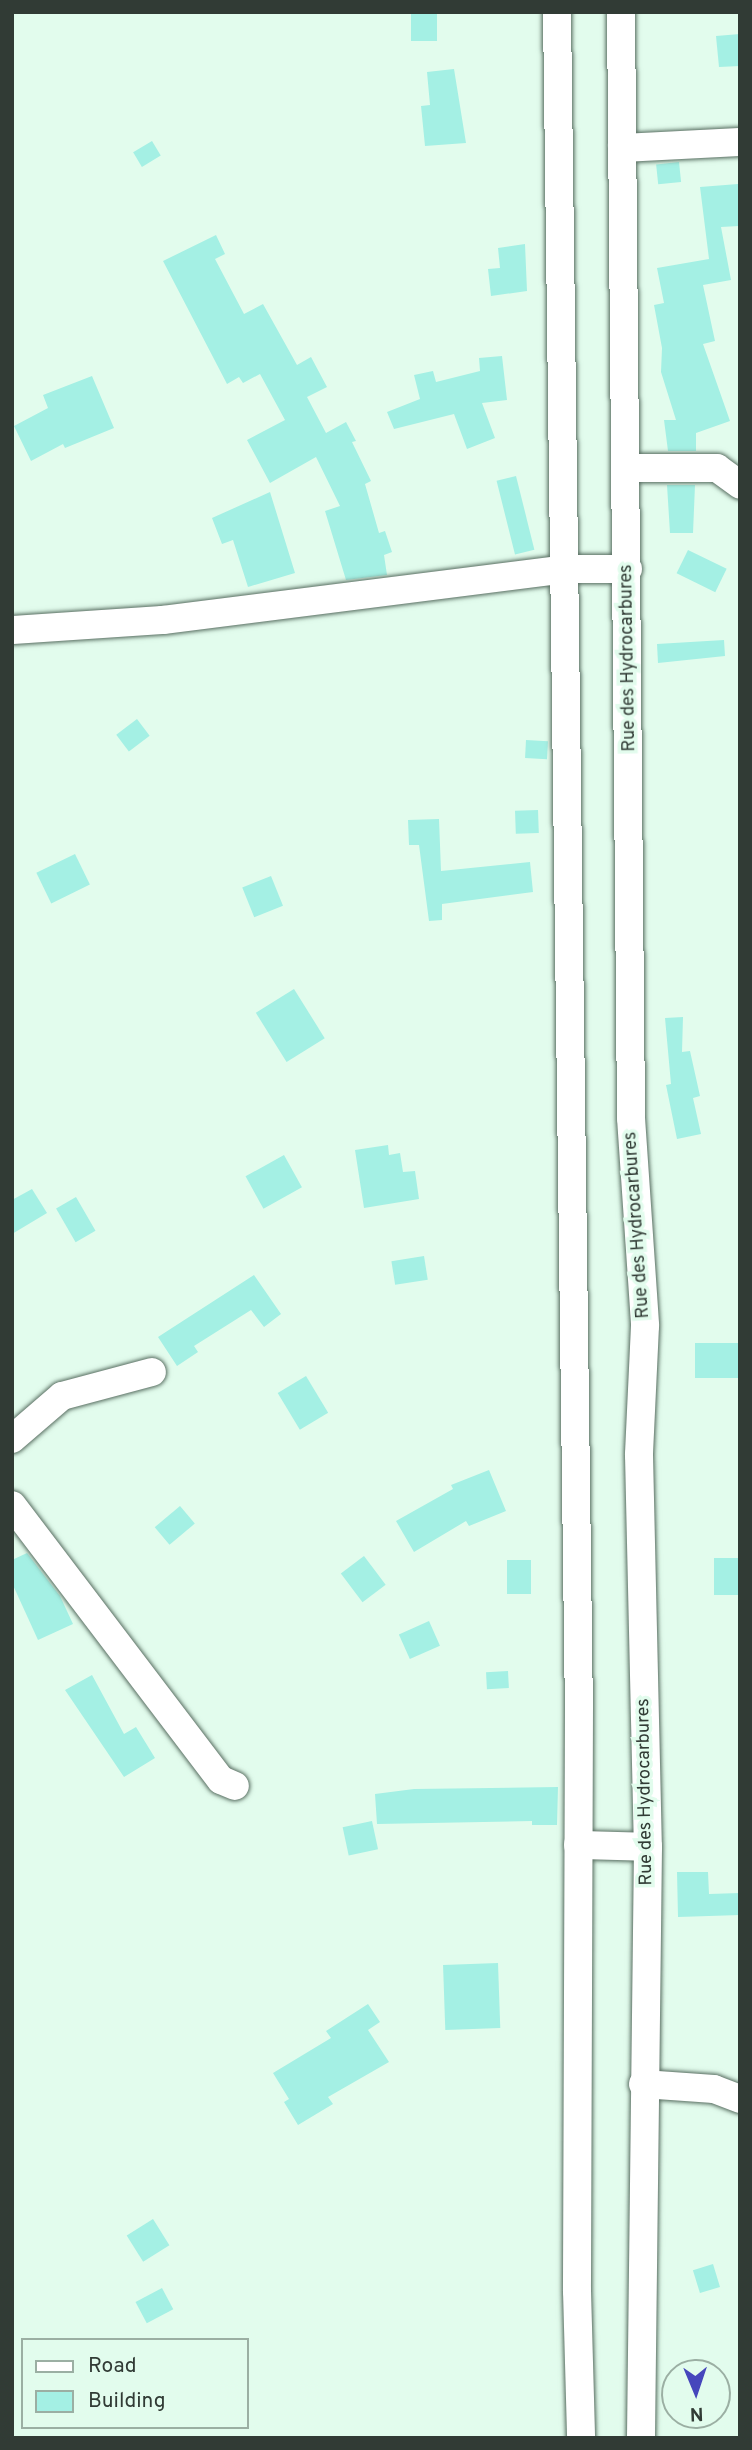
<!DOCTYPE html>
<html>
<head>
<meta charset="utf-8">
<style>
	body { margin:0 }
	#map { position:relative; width:752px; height:2450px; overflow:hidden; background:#e2fced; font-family:Overpass,sans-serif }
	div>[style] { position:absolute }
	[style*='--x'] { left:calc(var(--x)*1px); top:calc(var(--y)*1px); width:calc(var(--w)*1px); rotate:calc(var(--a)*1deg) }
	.building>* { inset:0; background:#a4f0e4; transform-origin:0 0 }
	.roads { filter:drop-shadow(0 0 2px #596f62) drop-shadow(0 0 2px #596f62) }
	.minor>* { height:28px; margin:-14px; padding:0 14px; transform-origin:14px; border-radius:14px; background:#fff }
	span { translate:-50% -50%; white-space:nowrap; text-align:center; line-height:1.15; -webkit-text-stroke:7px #e2fced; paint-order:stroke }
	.street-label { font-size:18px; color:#313b35 }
	.frame { position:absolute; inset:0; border:14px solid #313b35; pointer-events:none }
	.legend { position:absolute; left:21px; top:2338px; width:228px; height:91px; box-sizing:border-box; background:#e2fced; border:2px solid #9bafa3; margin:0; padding:9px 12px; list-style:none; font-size:21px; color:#313b35 }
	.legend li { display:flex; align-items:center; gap:14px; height:35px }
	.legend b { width:35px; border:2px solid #9bafa3 }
	.north { position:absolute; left:661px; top:2359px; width:70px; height:70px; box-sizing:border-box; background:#e2fced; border:2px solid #9bafa3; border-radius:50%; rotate:178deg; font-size:19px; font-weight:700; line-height:28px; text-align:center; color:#313b35 }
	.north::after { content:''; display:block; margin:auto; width:24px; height:32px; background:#4647bc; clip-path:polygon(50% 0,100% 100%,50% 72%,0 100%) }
</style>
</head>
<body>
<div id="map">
	<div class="building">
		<i style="left:411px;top:12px;width:26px;height:29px"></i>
		<i style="clip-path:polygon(740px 34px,740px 66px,719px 67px,716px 36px)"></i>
		<i style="clip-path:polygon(454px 69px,466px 143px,425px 146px,421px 106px,430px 105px,427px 72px)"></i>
		<i style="left:152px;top:141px;width:17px;height:22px;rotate:59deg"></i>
		<i style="left:679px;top:162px;width:20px;height:23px;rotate:84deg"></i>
		<i style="clip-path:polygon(738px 184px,739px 226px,721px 227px,731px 280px,703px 285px,715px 341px,703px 344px,730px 421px,696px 433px,696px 451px,668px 451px,664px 420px,676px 420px,661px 372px,662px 348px,654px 305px,664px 303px,657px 268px,709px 259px,700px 187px)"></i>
		<i style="clip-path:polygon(216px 235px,225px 254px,215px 259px,244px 314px,263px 304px,297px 365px,311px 357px,327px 387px,307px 397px,326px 433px,346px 422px,356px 441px,352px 442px,371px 481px,365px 484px,379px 533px,385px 531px,392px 552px,384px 555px,387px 575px,346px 580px,325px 511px,340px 506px,316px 457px,270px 483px,247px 440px,285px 420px,260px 374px,243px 383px,239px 377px,227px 384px,163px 261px)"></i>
		<i style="clip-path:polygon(525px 244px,527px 291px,491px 296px,488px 269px,500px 268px,498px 248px)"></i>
		<i style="clip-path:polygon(502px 356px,507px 400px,482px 403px,495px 438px,467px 449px,454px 414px,394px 429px,387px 412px,420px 399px,414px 375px,433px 371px,436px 382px,480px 371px,479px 358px)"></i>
		<i style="clip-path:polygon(92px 376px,114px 428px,65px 448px,63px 444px,31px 461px,14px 426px,48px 408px,43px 395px)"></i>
		<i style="left:516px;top:476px;width:76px;height:20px;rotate:76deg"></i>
		<i style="clip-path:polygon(667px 485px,695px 485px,693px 533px,670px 533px)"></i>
		<i style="clip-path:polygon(270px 492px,295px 573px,248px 587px,233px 540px,222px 544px,212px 518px)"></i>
		<i style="left:688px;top:550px;width:43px;height:26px;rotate:26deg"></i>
		<i style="clip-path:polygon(724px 640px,725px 656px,658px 663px,657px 644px)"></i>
		<i style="left:137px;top:719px;width:21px;height:26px;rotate:53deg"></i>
		<i style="left:526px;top:740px;width:22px;height:18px;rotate:3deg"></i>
		<i style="left:538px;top:810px;width:23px;height:23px;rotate:88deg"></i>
		<i style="clip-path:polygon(439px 819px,441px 871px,530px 862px,533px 892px,442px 904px,442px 920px,429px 921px,419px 845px,409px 845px,408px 820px)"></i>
		<i style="left:75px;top:854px;width:34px;height:43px;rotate:64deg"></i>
		<i style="left:271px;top:876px;width:32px;height:31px;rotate:68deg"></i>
		<i style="left:294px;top:989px;width:58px;height:45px;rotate:58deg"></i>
		<i style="clip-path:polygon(683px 1017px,682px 1052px,690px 1051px,700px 1096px,693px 1098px,701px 1134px,677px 1139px,666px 1085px,671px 1084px,665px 1018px)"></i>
		<i style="clip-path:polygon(388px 1145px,389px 1155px,400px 1153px,403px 1172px,415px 1171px,419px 1199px,364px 1208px,355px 1150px)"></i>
		<i style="left:284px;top:1155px;width:37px;height:44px;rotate:61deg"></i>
		<i style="clip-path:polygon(32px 1189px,47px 1213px,12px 1234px,12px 1200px)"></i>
		<i style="left:76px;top:1197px;width:39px;height:23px;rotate:60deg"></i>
		<i style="left:424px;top:1256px;width:24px;height:33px;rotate:81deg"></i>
		<i style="clip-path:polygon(254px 1275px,281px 1314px,264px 1327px,251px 1310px,194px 1346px,198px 1352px,177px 1366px,158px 1337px)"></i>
		<i style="left:740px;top:1343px;width:35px;height:45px;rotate:90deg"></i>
		<i style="left:306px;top:1376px;width:43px;height:33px;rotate:59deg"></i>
		<i style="clip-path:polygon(489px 1470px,506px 1511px,469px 1526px,466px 1521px,414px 1552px,396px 1521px,453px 1489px,451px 1485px)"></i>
		<i style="left:180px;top:1506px;width:23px;height:33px;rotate:50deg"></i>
		<i style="clip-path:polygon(27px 1553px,60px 1596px,73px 1624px,38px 1640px,12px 1583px,12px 1560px)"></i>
		<i style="left:364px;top:1556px;width:36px;height:29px;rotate:53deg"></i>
		<i style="left:740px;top:1558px;width:37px;height:26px;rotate:90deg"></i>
		<i style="left:507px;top:1560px;width:24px;height:34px"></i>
		<i style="left:429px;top:1621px;width:27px;height:33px;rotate:66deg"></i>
		<i style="left:508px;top:1671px;width:17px;height:22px;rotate:87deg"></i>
		<i style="clip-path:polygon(92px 1675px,124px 1734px,136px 1727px,155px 1758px,124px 1777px,65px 1690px)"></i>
		<i style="clip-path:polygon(558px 1787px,557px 1825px,532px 1825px,532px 1821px,377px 1824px,375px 1794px,414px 1789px)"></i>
		<i style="left:372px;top:1821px;width:29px;height:30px;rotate:78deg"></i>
		<i style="clip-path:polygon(677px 1872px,708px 1872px,709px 1894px,740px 1893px,740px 1915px,678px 1917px)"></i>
		<i style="left:498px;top:1963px;width:65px;height:55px;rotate:88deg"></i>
		<i style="clip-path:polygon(368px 2004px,380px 2022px,368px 2030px,389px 2062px,328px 2097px,333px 2104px,298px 2125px,284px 2102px,289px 2099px,273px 2073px,331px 2038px,326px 2031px)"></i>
		<i style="left:153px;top:2219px;width:31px;height:31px;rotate:58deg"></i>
		<i style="left:713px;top:2264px;width:24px;height:21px;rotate:73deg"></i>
		<i style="left:162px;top:2288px;width:24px;height:30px;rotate:62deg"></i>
	</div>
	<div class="roads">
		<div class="minor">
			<i style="--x:557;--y:12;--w:1695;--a:89.26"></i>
			<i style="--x:579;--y:1707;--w:584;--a:90.2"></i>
			<i style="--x:577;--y:2291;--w:147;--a:88.4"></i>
			<i style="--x:621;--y:12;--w:1106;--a:89.48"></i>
			<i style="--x:631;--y:1118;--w:208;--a:86.1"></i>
			<i style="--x:645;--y:1326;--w:129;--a:92.7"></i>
			<i style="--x:639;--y:1455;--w:392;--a:88.7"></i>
			<i style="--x:648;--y:1847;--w:591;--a:90.68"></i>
			<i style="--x:622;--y:148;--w:118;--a:-2.9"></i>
			<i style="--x:627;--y:468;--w:90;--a:0"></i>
			<i style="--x:717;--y:468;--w:29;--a:36"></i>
			<i style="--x:12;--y:630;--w:151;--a:-3.8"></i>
			<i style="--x:163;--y:620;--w:404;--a:-7.2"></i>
			<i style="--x:564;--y:569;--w:64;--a:0"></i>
			<i style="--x:12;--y:1439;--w:66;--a:-40.7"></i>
			<i style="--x:62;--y:1396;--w:93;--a:-14.9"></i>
			<i style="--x:12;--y:1505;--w:345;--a:52.8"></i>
			<i style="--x:221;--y:1780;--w:15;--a:23"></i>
			<i style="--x:578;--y:1845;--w:70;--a:1.6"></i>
			<i style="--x:643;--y:2084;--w:71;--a:4"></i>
			<i style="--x:714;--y:2089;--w:28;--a:21"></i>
		</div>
	</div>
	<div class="street-label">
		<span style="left:629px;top:658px;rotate:-91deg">Rue des Hydrocarbures</span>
		<span style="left:638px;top:1225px;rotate:-94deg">Rue des Hydrocarbures</span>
		<span style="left:646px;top:1792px;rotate:-91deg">Rue des Hydrocarbures</span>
	</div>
	<div class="frame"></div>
	<ul class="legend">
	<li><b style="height:9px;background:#fff"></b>Road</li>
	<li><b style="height:19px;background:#a4f0e4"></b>Building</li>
	</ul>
	<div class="north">N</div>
</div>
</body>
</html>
